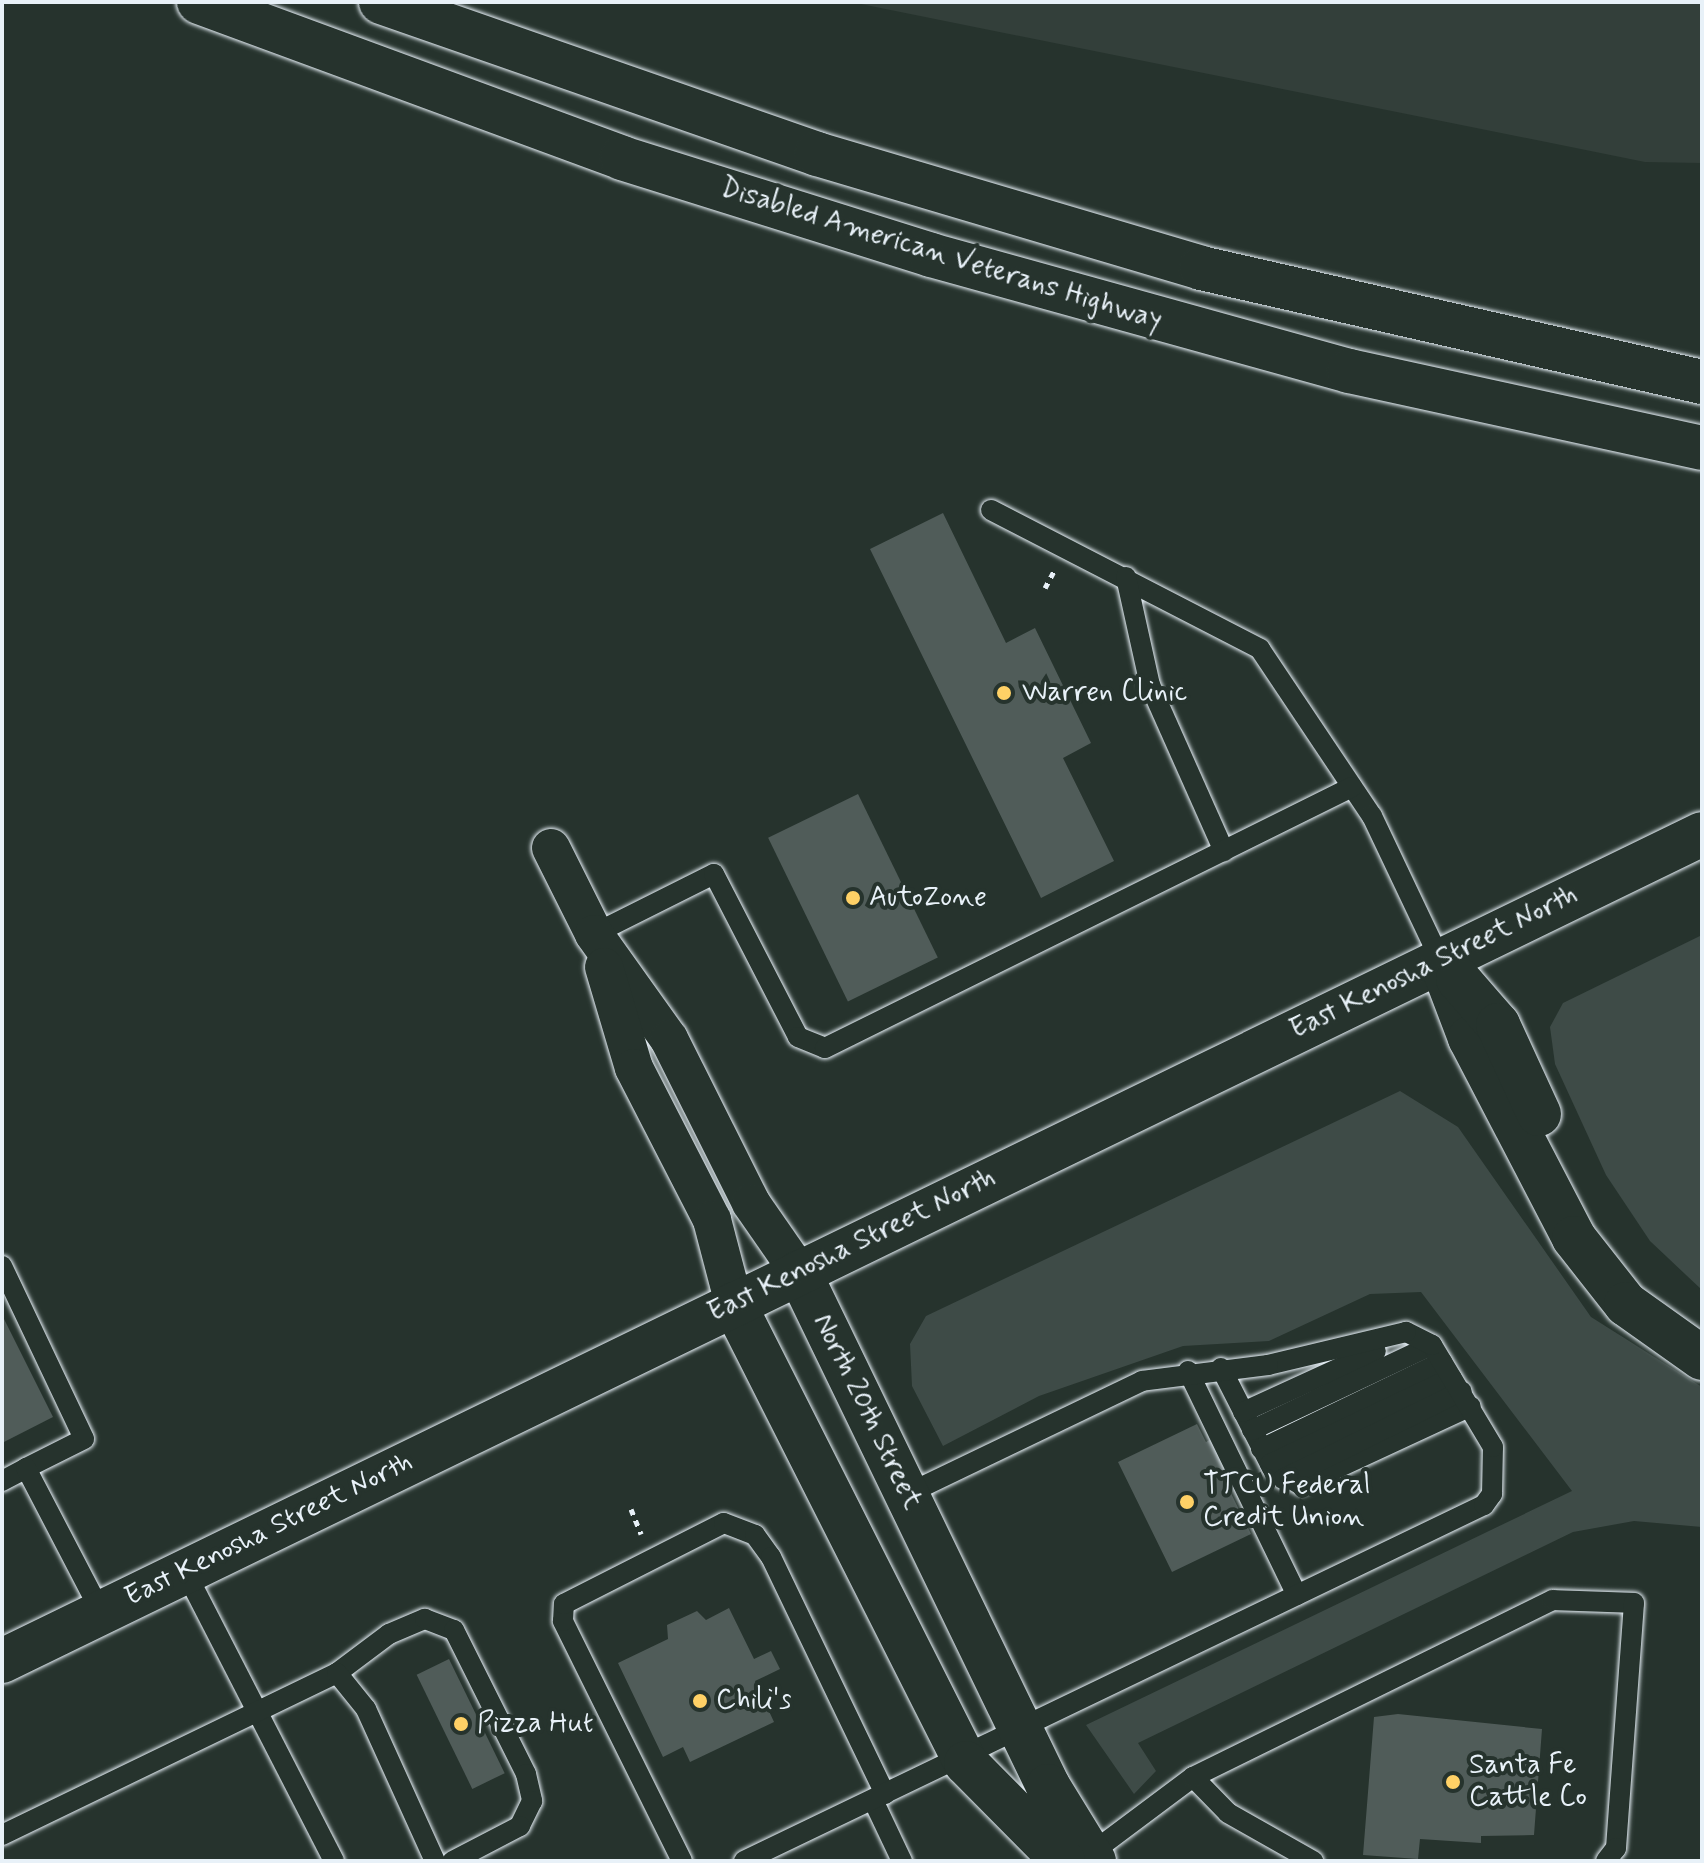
<!DOCTYPE html>
<html>
<head>
<meta charset="utf-8">
<style>
	body { margin:0 }
	#map { position:relative; width:1704px; height:1863px; overflow:hidden; background:#26332d; font-family:Mynerve,sans-serif }
	div>[style] { position:absolute }
	[style*='--x'] { left:calc(var(--x)*1px); top:calc(var(--y)*1px); width:calc(var(--w)*1px); rotate:calc(var(--a)*1deg) }
	.built>* { inset:0; background:#333f3a }
	.green>* { inset:0; background:#3e4b47 }
	.building>* { inset:0; background:#505c59; transform-origin:0 0 }
	.path>* { height:5px; margin-top:-2.5px; transform-origin:0; background:repeating-linear-gradient(90deg,#e8f1f8 0 6px,transparent 0 12px) }
	.roads { filter:drop-shadow(0 0 2px #e8f1f8) drop-shadow(0 0 2px #e8f1f8) }
	.service>* { height:20px; margin:-10px; padding:0 10px; transform-origin:10px; border-radius:10px; background:#26332d }
	.minor>* { height:38px; margin:-19px; padding:0 19px; transform-origin:19px; border-radius:19px; background:#26332d }
	.tertiary>* { height:44px; margin:-22px; padding:0 22px; transform-origin:22px; border-radius:22px; background:#26332d }
	.primary>* { height:44px; margin:-22px; padding:0 22px; transform-origin:22px; border-radius:22px; background:#26332d }
	.motorway>* { height:44px; margin:-22px; padding:0 22px; transform-origin:22px; border-radius:22px; background:#26332d }
	.dots>* { width:22px; height:22px; translate:-50% -50%; box-sizing:border-box; border:4px solid #26332d; border-radius:50% }
	span { translate:-50% -50%; white-space:nowrap; text-align:center; line-height:1.15; -webkit-text-stroke:8px #26332d; paint-order:stroke }
	.street-label { font-size:28px; color:#e8f1f8 }
	.poi-label { font-size:28px; color:#e8f1f8 }
	.left { translate:0 -50%; text-align:left }
	.frame { position:absolute; inset:0; border:4px solid #e8f1f8; pointer-events:none }
</style>
</head>
<body>
<div id="map">
	<div class="built">
		<i style="clip-path:polygon(851px 2px,1702px 2px,1702px 163px,1645px 162px)"></i>
	</div>
	<div class="green">
		<i style="clip-path:polygon(1702px 935px,1702px 1290px,1650px 1241px,1606px 1175px,1555px 1064px,1550px 1027px,1563px 1003px)"></i>
		<i style="clip-path:polygon(1400px 1091px,1458px 1127px,1591px 1317px,1702px 1387px,1702px 1527px,1634px 1521px,1573px 1532px,1138px 1743px,1156px 1771px,1134px 1794px,1086px 1725px,1572px 1491px,1421px 1292px,1370px 1294px,1269px 1341px,1183px 1346px,1039px 1396px,943px 1446px,912px 1386px,910px 1344px,926px 1316px)"></i>
	</div>
	<div class="building">
		<i style="clip-path:polygon(943px 513px,1006px 643px,1035px 628px,1091px 743px,1063px 758px,1114px 861px,1041px 898px,870px 549px)"></i>
		<i style="left:858px;top:794px;width:182px;height:100px;rotate:64deg"></i>
		<i style="clip-path:polygon(2px 1315px,53px 1417px,2px 1443px)"></i>
		<i style="clip-path:polygon(1197px 1424px,1206px 1442px,1215px 1437px,1229px 1467px,1220px 1471px,1251px 1534px,1172px 1572px,1118px 1462px)"></i>
		<i style="clip-path:polygon(729px 1608px,754px 1659px,771px 1651px,780px 1669px,755px 1681px,774px 1722px,690px 1762px,683px 1747px,663px 1757px,618px 1663px,668px 1639px,667px 1625px,697px 1611px,706px 1620px)"></i>
		<i style="left:449px;top:1659px;width:127px;height:36px;rotate:64deg"></i>
		<i style="clip-path:polygon(1398px 1714px,1542px 1729px,1534px 1835px,1481px 1836px,1481px 1843px,1420px 1839px,1418px 1859px,1363px 1855px,1374px 1717px)"></i>
	</div>
	<div class="path">
		<i style="--x:1045;--y:588;--w:19;--a:-62"></i>
		<i style="--x:631;--y:1509;--w:27;--a:68"></i>
	</div>
	<div class="roads">
		<div class="service">
			<i style="--x:991;--y:510;--w:303;--a:27.3"></i>
			<i style="--x:1260;--y:649;--w:201;--a:56.2"></i>
			<i style="--x:1372;--y:816;--w:158;--a:64.6"></i>
			<i style="--x:1126;--y:577;--w:111;--a:77.5"></i>
			<i style="--x:1150;--y:685;--w:182;--a:66"></i>
			<i style="--x:594;--y:934;--w:134;--a:-26.6"></i>
			<i style="--x:714;--y:874;--w:183;--a:62.7"></i>
			<i style="--x:798;--y:1037;--w:29;--a:22"></i>
			<i style="--x:825;--y:1048;--w:588;--a:-26.35"></i>
			<i style="--x:2;--y:1266;--w:191;--a:64.6"></i>
			<i style="--x:84;--y:1439;--w:65;--a:153.4"></i>
			<i style="--x:1221;--y:1368;--w:112;--a:63"></i>
			<i style="--x:1272;--y:1468;--w:34;--a:30"></i>
			<i style="--x:1301;--y:1485;--w:187;--a:-24.9"></i>
			<i style="--x:1188;--y:1371;--w:249;--a:64.1"></i>
			<i style="--x:1243;--y:1412;--w:146;--a:-24.6"></i>
			<i style="--x:1252;--y:1430;--w:199;--a:-25.3"></i>
			<i style="--x:1261;--y:1449;--w:201;--a:-25.7"></i>
			<i style="--x:1270;--y:1464;--w:201;--a:-25.3"></i>
			<i style="--x:1283;--y:1479;--w:199;--a:-26.2"></i>
			<i style="--x:2;--y:1481;--w:27;--a:-28"></i>
			<i style="--x:26;--y:1468;--w:162;--a:62.5"></i>
			<i style="--x:185;--y:1571;--w:326;--a:62.8"></i>
			<i style="--x:337;--y:1673;--w:65;--a:-36.9"></i>
			<i style="--x:389;--y:1634;--w:39;--a:-23"></i>
			<i style="--x:425;--y:1619;--w:31;--a:21"></i>
			<i style="--x:454;--y:1630;--w:161;--a:63.4"></i>
			<i style="--x:526;--y:1774;--w:28;--a:77"></i>
			<i style="--x:532;--y:1801;--w:28;--a:116"></i>
			<i style="--x:520;--y:1826;--w:76;--a:152.4"></i>
			<i style="--x:1193;--y:1777;--w:50;--a:45.8"></i>
			<i style="--x:1228;--y:1813;--w:98;--a:29.5"></i>
			<i style="--x:873;--y:1800;--w:68;--a:64.6"></i>
			<i style="--x:2;--y:1835;--w:372;--a:-25.8"></i>
			<i style="--x:337;--y:1673;--w:46;--a:51.1"></i>
			<i style="--x:366;--y:1709;--w:167;--a:65.6"></i>
			<i style="--x:1090;--y:1854;--w:129;--a:-36.8"></i>
			<i style="--x:1193;--y:1777;--w:401;--a:-26.2"></i>
			<i style="--x:1553;--y:1600;--w:81;--a:2.1"></i>
			<i style="--x:1634;--y:1603;--w:246;--a:94.2"></i>
			<i style="--x:1616;--y:1848;--w:16;--a:128"></i>
			<i style="--x:682;--y:1861;--w:268;--a:-116.4"></i>
			<i style="--x:563;--y:1621;--w:17;--a:-87"></i>
			<i style="--x:564;--y:1604;--w:179;--a:-26.9"></i>
			<i style="--x:724;--y:1523;--w:33;--a:21"></i>
			<i style="--x:755;--y:1535;--w:27;--a:54"></i>
			<i style="--x:771;--y:1557;--w:263;--a:64.3"></i>
			<i style="--x:744;--y:1861;--w:821;--a:-25.69"></i>
			<i style="--x:1484;--y:1505;--w:14;--a:-54"></i>
			<i style="--x:1492;--y:1494;--w:47;--a:-88.8"></i>
			<i style="--x:1493;--y:1447;--w:119;--a:-120.9"></i>
			<i style="--x:1432;--y:1345;--w:29;--a:-153"></i>
			<i style="--x:1406;--y:1332;--w:142;--a:166.6"></i>
			<i style="--x:1268;--y:1365;--w:127;--a:172.8"></i>
			<i style="--x:1142;--y:1381;--w:261;--a:154.3"></i>
		</div>
		<div class="minor">
			<i style="--x:551;--y:848;--w:96;--a:63.4"></i>
			<i style="--x:594;--y:934;--w:129;--a:54.5"></i>
			<i style="--x:669;--y:1039;--w:183;--a:63.4"></i>
			<i style="--x:751;--y:1203;--w:84;--a:55.2"></i>
			<i style="--x:604;--y:967;--w:105;--a:73.5"></i>
			<i style="--x:634;--y:1068;--w:171;--a:62.8"></i>
			<i style="--x:712;--y:1220;--w:87;--a:75.3"></i>
		</div>
		<div class="tertiary">
			<i style="--x:799;--y:1272;--w:571;--a:64.15"></i>
			<i style="--x:1048;--y:1786;--w:88;--a:58.5"></i>
			<i style="--x:734;--y:1304;--w:514;--a:63.19"></i>
			<i style="--x:966;--y:1763;--w:138;--a:45.3"></i>
		</div>
		<div class="primary">
			<i style="--x:2;--y:1661;--w:1890;--a:-25.94"></i>
		</div>
		<div class="motorway">
			<i style="--x:199;--y:2;--w:451;--a:20.2"></i>
			<i style="--x:622;--y:158;--w:324;--a:17.4"></i>
			<i style="--x:931;--y:255;--w:434;--a:15.5"></i>
			<i style="--x:1349;--y:371;--w:361;--a:12.3"></i>
			<i style="--x:381;--y:2;--w:462;--a:19.2"></i>
			<i style="--x:817;--y:154;--w:401;--a:16.5"></i>
			<i style="--x:1201;--y:268;--w:514;--a:12.82"></i>
			<i style="--x:1440;--y:959;--w:85;--a:69.2"></i>
			<i style="--x:1470;--y:1038;--w:225;--a:62.5"></i>
			<i style="--x:1574;--y:1238;--w:84;--a:51.8"></i>
			<i style="--x:1626;--y:1304;--w:93;--a:35.4"></i>
			<i style="--x:1458;--y:979;--w:61;--a:49"></i>
			<i style="--x:1498;--y:1025;--w:98;--a:65.3"></i>
		</div>
	</div>
	<div class="dots">
		<i style="left:1004px;top:693px;background:#ffd166"></i>
		<i style="left:853px;top:898px;background:#ffd166"></i>
		<i style="left:1187px;top:1502px;background:#ffd166"></i>
		<i style="left:700px;top:1701px;background:#ffd166"></i>
		<i style="left:461px;top:1724px;background:#ffd166"></i>
		<i style="left:1453px;top:1782px;background:#ffd166"></i>
	</div>
	<div class="street-label">
		<span style="left:941px;top:255px;rotate:17deg">Disabled American Veterans Highway</span>
		<span style="left:1434px;top:963px;rotate:-26deg">East Kenosha Street North</span>
		<span style="left:852px;top:1246px;rotate:-26deg">East Kenosha Street North</span>
		<span style="left:867px;top:1412px;rotate:64deg">North 20th Street</span>
		<span style="left:269px;top:1530px;rotate:-26deg">East Kenosha Street North</span>
	</div>
	<div class="poi-label">
		<span class="left" style="left:1022px;top:693px">Warren Clinic</span>
		<span class="left" style="left:869px;top:898px">AutoZone</span>
		<span class="left" style="left:1203px;top:1502px">TTCU Federal<br>Credit Union</span>
		<span class="left" style="left:716px;top:1701px">Chili's</span>
		<span class="left" style="left:477px;top:1724px">Pizza Hut</span>
		<span class="left" style="left:1469px;top:1782px">Santa Fe<br>Cattle Co</span>
	</div>
	<div class="frame"></div>
</div>
</body>
</html>
